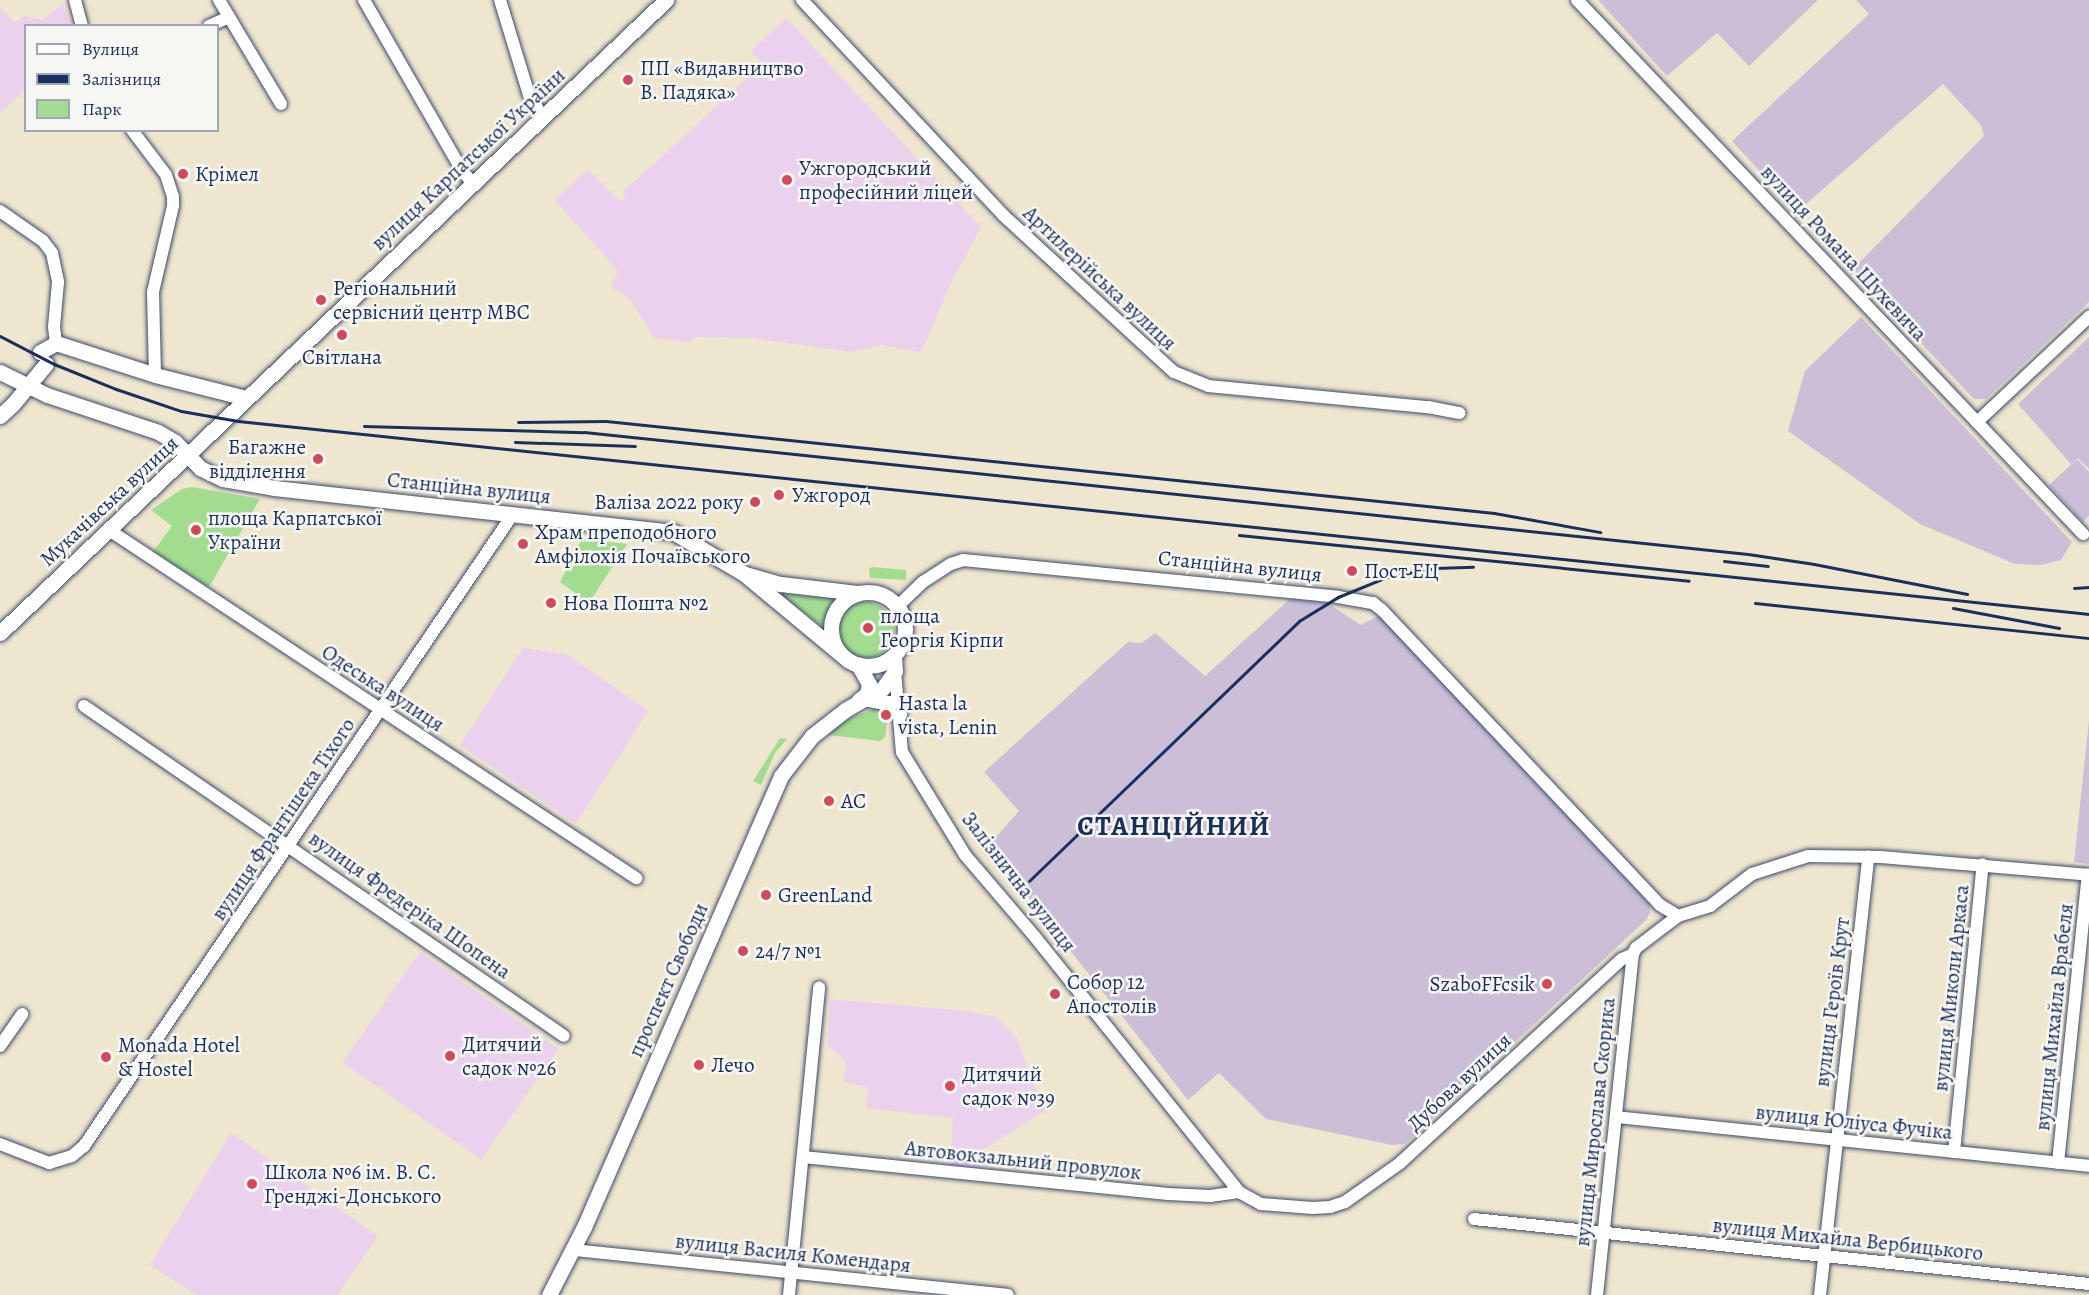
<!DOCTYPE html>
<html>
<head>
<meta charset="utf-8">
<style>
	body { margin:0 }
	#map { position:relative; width:2089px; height:1295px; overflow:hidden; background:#efe6ce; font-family:Alegreya,serif }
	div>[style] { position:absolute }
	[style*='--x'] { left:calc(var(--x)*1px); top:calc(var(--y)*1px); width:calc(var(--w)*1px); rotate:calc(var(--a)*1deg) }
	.built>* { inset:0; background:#ead1ed; transform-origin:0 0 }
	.industrial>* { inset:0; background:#cabfd7 }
	.green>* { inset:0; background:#a2dd8f }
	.round { border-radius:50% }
	.roads { filter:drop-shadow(0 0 2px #3b4a6f) drop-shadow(0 0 2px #3b4a6f) }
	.minor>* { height:12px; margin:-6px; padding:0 6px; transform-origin:6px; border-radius:6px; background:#fff }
	.major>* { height:15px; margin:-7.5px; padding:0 7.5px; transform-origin:7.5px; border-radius:7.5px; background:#fff }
	.major>.ring { margin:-7.5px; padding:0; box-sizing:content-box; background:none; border:15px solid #fff; border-radius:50% }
	.rail>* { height:3px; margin:-1.5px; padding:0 1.5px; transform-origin:1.5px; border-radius:1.5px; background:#1b2f5e }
	.dots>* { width:16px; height:16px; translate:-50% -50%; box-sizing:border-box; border:3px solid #f6f6f2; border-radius:50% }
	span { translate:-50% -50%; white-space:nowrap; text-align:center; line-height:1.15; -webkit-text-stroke:5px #f6f6f2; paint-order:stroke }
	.poi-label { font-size:21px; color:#1b2f5e }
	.left { translate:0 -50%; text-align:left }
	.right { translate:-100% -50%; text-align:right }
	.street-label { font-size:21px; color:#1b2f5e }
	.district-label { font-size:27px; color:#1b2f5e; font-weight:700; letter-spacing:1.5px }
	.legend { position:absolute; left:24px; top:24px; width:195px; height:108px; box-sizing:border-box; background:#f6f6f2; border:2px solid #9ea6b7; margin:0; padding:8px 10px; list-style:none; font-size:18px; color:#1b2f5e }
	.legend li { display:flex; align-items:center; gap:12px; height:30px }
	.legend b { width:30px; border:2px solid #9ea6b7 }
</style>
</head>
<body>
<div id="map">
	<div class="built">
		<i style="clip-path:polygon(62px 4px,72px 25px,26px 26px,25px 90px,0 113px,0 7px,15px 23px,24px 16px,43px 20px)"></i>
		<i style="clip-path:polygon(786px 18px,981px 227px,951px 283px,922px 350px,919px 352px,882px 345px,852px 352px,751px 338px,696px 337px,691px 342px,652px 338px,648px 327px,630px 300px,611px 286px,618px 271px,555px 200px,588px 169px,620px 201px,626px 196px,623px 192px,763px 64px,751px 51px)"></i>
		<i style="clip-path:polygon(523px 648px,568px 655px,648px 711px,576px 824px,460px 745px)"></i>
		<i style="left:420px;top:952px;width:169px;height:135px;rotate:35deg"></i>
		<i style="clip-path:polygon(830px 999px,966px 1011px,997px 1017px,1017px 1038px,1032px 1082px,1046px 1110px,983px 1150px,978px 1171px,950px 1168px,953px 1118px,866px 1108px,868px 1087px,844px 1082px,846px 1061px,827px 1045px)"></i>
		<i style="clip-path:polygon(231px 1133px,378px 1236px,337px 1295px,197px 1295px,150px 1265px)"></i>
	</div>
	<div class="industrial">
		<i style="clip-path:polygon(1598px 0,1818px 0,1749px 66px,1717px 33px,1667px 76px)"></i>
		<i style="clip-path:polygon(1856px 0,2089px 0,2089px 302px,1986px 399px,1974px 399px,1852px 270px,1984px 136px,1981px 125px,1943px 84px,1797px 212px,1732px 141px,1869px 14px)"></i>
		<i style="clip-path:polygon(1861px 317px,2072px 542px,2061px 560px,2041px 565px,2015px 564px,1920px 524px,1788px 431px,1805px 371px)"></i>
		<i style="clip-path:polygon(2089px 337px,2089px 469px,2078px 458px,2071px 464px,2018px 404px)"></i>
		<i style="clip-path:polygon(2077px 459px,2089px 472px,2089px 516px,2083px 522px,2049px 485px)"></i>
		<i style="clip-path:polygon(1291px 598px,1327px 603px,1361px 625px,1380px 615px,1442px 678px,1650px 904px,1650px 913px,1646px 920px,1405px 1144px,1392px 1145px,1266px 1119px,1219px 1073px,1188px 1100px,988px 846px,1019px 811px,984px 772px,1128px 642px,1142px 643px,1155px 633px,1205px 676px)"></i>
		<i style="clip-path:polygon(2089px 720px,2089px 864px,2074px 862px)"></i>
	</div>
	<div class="green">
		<i style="clip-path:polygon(192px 487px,260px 499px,209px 587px,152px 553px,172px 526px,151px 510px,182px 489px)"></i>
		<i style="clip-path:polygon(582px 539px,627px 544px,589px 603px,560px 582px)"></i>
		<i style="clip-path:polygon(872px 567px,906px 570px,906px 580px,870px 578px,869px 569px)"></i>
		<i style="clip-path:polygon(783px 594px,835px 598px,826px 614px,824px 628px,781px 595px)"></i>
		<i class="round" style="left:838px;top:602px;width:56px;height:56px"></i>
		<i style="clip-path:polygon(879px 707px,888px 716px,885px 737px,880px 741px,828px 735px,843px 721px)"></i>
		<i style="clip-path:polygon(780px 738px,787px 739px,775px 753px,761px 785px,753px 781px)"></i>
	</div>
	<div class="roads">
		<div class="minor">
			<i style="--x:75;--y:0;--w:27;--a:75"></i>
			<i style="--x:219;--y:0;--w:121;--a:59.2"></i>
			<i style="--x:364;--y:0;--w:198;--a:60.1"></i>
			<i style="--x:463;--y:172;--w:15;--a:48"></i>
			<i style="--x:500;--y:0;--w:99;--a:73"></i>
			<i style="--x:529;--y:95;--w:26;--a:58"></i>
			<i style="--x:802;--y:0;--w:294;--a:46.9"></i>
			<i style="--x:1003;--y:215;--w:232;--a:42.6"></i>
			<i style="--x:1174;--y:372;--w:37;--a:22"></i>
			<i style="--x:1208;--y:386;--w:221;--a:5.5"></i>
			<i style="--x:1428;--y:407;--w:32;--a:11"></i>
			<i style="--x:1577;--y:0;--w:736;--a:46.54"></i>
			<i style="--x:209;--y:26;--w:22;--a:-24"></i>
			<i style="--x:132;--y:130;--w:56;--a:52.9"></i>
			<i style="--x:166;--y:175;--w:23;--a:72"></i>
			<i style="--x:173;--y:197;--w:9;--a:90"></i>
			<i style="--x:173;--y:206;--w:88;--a:103.1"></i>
			<i style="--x:153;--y:292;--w:83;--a:88.6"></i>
			<i style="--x:0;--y:211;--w:52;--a:34.9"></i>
			<i style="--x:43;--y:241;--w:15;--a:53"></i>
			<i style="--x:52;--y:253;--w:30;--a:78"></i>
			<i style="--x:58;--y:282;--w:45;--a:95.1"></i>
			<i style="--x:54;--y:327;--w:16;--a:83"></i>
			<i style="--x:1977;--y:422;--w:154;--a:-43.2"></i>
			<i style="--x:109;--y:530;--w:632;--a:33.44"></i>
			<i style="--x:898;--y:606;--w:35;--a:-44"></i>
			<i style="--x:923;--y:582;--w:33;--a:-33"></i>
			<i style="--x:951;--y:564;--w:13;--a:-18"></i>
			<i style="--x:963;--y:560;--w:377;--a:5.6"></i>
			<i style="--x:1338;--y:597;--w:36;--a:10"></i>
			<i style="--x:1373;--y:603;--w:11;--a:38"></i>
			<i style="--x:1382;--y:610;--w:405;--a:46.7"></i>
			<i style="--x:1660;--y:905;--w:21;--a:31"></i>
			<i style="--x:895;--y:671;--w:81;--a:85.1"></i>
			<i style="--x:902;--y:752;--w:121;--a:58.5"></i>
			<i style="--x:965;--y:855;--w:108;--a:49.5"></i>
			<i style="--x:1035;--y:937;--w:327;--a:51.3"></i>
			<i style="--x:1239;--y:1192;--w:25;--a:29"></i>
			<i style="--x:1261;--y:1204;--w:52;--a:4.4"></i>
			<i style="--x:1313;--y:1208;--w:17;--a:-3"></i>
			<i style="--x:1330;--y:1207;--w:16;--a:-18"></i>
			<i style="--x:1345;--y:1202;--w:67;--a:-35.3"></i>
			<i style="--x:1400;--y:1163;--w:301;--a:-42.6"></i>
			<i style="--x:1622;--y:959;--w:12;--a:-24"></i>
			<i style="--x:1633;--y:954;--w:7;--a:-63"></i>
			<i style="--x:1636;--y:948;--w:53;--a:-37.3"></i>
			<i style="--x:1678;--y:916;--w:34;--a:-17"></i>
			<i style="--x:1710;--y:906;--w:53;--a:-37.3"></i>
			<i style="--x:1752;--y:874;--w:59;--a:-17.8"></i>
			<i style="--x:1808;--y:856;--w:73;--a:0.8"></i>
			<i style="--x:1881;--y:857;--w:209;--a:4.9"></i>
			<i style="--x:84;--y:706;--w:582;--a:34.51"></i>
			<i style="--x:0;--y:1046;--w:39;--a:-55"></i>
			<i style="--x:1616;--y:1117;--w:476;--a:5.9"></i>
			<i style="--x:0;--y:1144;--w:53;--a:21.2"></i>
			<i style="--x:49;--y:1163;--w:24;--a:-17"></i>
			<i style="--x:72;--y:1156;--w:16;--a:-40"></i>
			<i style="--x:84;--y:1146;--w:764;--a:-55.83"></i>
			<i style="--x:1954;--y:1152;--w:289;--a:-84.3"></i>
			<i style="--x:803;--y:1157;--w:367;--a:5.8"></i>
			<i style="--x:1168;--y:1194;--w:42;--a:2.7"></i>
			<i style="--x:1210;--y:1196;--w:29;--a:-8"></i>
			<i style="--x:2058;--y:1163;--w:290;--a:-84.1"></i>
			<i style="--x:1474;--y:1219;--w:618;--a:6.03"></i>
			<i style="--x:574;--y:1250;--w:436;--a:5.9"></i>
			<i style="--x:789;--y:1295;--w:309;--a:-84.4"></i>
			<i style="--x:1597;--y:1295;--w:343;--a:-84"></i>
			<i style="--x:1820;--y:1295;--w:441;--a:-83.7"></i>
		</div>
		<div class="major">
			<i style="--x:40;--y:352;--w:18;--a:-29"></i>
			<i style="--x:56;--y:343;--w:104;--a:17.9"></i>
			<i style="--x:155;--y:375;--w:94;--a:14.2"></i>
			<i style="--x:0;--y:372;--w:52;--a:26.1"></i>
			<i style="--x:47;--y:395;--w:117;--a:18.4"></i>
			<i style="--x:158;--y:432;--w:20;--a:30"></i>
			<i style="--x:175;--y:442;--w:36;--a:46"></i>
			<i style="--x:200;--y:468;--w:25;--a:26"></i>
			<i style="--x:223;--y:479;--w:53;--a:9.8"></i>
			<i style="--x:275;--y:488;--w:400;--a:6.3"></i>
			<i style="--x:673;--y:532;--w:81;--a:30.4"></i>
			<i style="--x:743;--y:573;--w:124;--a:39.7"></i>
			<i style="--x:0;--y:416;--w:18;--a:-43"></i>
			<i style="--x:13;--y:404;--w:52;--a:-50.5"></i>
			<i style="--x:745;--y:574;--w:37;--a:16"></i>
			<i style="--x:781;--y:584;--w:78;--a:6.7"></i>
			<i class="ring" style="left:831px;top:592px;width:59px;height:59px"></i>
			<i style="--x:0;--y:633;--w:919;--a:-43.54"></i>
			<i style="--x:859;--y:666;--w:21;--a:61"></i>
			<i style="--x:869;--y:684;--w:10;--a:101"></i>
			<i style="--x:867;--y:694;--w:10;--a:143"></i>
			<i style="--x:868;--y:699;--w:21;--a:11"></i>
			<i style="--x:889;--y:703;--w:15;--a:48"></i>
			<i style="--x:549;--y:1295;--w:76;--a:-62.8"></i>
			<i style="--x:584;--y:1227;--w:492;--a:-66.4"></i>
			<i style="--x:781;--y:776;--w:51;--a:-52.2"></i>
			<i style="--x:812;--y:736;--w:42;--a:-38.2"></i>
			<i style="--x:845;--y:710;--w:44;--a:-30.1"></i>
			<i style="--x:883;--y:688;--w:21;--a:-55"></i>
			<i style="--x:895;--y:671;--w:15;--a:-94"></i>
		</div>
	</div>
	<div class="rail">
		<i style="--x:0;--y:336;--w:61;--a:27.4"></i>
		<i style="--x:54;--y:364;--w:67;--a:22"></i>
		<i style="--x:116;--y:389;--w:69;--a:18.7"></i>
		<i style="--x:181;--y:411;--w:58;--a:10"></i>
		<i style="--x:238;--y:421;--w:1861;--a:5.95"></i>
		<i style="--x:518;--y:422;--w:88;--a:-0.7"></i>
		<i style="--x:606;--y:421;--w:893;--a:5.91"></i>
		<i style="--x:1494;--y:513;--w:108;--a:10.2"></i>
		<i style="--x:364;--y:426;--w:220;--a:1.6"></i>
		<i style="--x:584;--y:432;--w:1170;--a:5.98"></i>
		<i style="--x:1748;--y:554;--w:67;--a:8.6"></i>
		<i style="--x:1814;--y:564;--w:156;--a:11.1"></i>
		<i style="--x:515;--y:442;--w:120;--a:1.9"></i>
		<i style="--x:1239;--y:535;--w:452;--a:5.8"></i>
		<i style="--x:1724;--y:561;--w:44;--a:6.5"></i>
		<i style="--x:2074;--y:588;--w:15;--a:-4"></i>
		<i style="--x:1755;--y:603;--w:336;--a:6"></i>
		<i style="--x:1953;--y:608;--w:108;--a:10.7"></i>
		<i style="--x:1029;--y:881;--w:375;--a:-43.9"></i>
		<i style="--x:1299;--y:621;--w:46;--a:-31.6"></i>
		<i style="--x:1338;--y:597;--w:53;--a:-22.2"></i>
		<i style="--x:1387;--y:577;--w:49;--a:-10.6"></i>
		<i style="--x:1435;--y:568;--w:38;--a:-2"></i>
	</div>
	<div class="dots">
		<i style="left:628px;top:80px;background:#d1495b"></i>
		<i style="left:183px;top:174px;background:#d1495b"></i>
		<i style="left:787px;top:180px;background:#d1495b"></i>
		<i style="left:321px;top:300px;background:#d1495b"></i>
		<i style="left:342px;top:335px;background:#d1495b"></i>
		<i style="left:318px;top:459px;background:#d1495b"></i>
		<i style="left:779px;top:495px;background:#d1495b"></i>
		<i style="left:755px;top:502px;background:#d1495b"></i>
		<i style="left:196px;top:530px;background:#d1495b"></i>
		<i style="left:523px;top:544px;background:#d1495b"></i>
		<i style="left:1352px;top:571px;background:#d1495b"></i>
		<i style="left:551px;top:603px;background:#d1495b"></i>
		<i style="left:868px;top:628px;background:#d1495b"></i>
		<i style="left:886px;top:715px;background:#d1495b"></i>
		<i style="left:829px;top:801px;background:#d1495b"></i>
		<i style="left:766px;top:895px;background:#d1495b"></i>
		<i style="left:743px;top:951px;background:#d1495b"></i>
		<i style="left:1547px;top:984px;background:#d1495b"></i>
		<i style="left:1055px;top:994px;background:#d1495b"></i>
		<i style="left:450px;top:1056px;background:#d1495b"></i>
		<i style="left:106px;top:1057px;background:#d1495b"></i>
		<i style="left:699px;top:1065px;background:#d1495b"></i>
		<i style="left:950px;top:1086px;background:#d1495b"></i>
		<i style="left:252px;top:1184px;background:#d1495b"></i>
	</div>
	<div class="poi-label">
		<span class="left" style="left:640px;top:80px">ПП «Видавництво<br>В. Падяка»</span>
		<span class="left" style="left:799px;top:180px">Ужгородський<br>професійний ліцей</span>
		<span class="left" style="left:195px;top:174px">Крімел</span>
		<span class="left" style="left:333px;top:300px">Регіональний<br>сервісний центр МВС</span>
		<span style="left:342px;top:357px">Світлана</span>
		<span class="right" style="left:306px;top:459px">Багажне<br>відділення</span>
		<span class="left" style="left:792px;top:495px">Ужгород</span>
		<span class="right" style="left:743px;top:502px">Валіза 2022 року</span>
		<span class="left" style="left:208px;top:530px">площа Карпатської<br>України</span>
		<span class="left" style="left:535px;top:544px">Храм преподобного<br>Амфілохія Почаївського</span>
		<span class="left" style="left:1364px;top:571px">Пост ЕЦ</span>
		<span class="left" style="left:563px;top:603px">Нова Пошта №2</span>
		<span class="left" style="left:880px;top:628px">площа<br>Георгія Кірпи</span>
		<span class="left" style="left:898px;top:715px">Hasta la<br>vista, Lenin</span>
		<span class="left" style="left:841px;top:801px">AC</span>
		<span class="left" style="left:778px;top:895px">GreenLand</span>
		<span class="left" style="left:755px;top:951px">24/7 №1</span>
		<span class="left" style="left:1067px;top:994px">Собор 12<br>Апостолів</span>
		<span class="right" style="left:1535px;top:984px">SzaboFFcsik</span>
		<span class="left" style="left:462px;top:1056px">Дитячий<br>садок №26</span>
		<span class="left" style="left:118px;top:1057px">Monada Hotel<br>&amp; Hostel</span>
		<span class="left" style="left:711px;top:1065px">Лечо</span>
		<span class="left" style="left:962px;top:1086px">Дитячий<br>садок №39</span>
		<span class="left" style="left:264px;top:1184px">Школа №6 ім. В. С.<br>Гренджі-Донського</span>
	</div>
	<div class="street-label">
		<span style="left:468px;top:159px;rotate:-43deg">вулиця Карпатської України</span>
		<span style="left:1844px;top:253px;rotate:47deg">вулиця Романа Шухевича</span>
		<span style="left:1100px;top:278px;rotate:43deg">Артилерійська вулиця</span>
		<span style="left:469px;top:488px;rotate:6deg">Станційна вулиця</span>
		<span style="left:109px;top:501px;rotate:-43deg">Мукачівська вулиця</span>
		<span style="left:1240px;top:566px;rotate:6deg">Станційна вулиця</span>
		<span style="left:383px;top:688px;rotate:33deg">Одеська вулиця</span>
		<span style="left:283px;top:819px;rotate:-56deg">вулиця Франтішека Тіхого</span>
		<span style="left:1019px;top:882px;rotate:52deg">Залізнична вулиця</span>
		<span style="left:410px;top:905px;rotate:35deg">вулиця Фредеріка Шопена</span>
		<span style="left:668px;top:980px;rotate:-66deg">проспект Свободи</span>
		<span style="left:1951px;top:988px;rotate:-84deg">вулиця Миколи Аркаса</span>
		<span style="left:1832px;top:1002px;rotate:-83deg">вулиця Героїв Крут</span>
		<span style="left:2054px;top:1017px;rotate:-84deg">вулиця Михайла Врабеля</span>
		<span style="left:1459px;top:1082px;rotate:-43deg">Дубова вулиця</span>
		<span style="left:1595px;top:1122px;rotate:-84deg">вулиця Мирослава Скорика</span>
		<span style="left:1854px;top:1122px;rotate:6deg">вулиця Юліуса Фучіка</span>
		<span style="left:1023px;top:1160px;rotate:6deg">Автовокзальний провулок</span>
		<span style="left:1848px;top:1239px;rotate:6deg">вулиця Михайла Вербицького</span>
		<span style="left:793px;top:1253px;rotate:6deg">вулиця Василя Комендаря</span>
	</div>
	<div class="district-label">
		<span style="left:1174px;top:827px">СТАНЦІЙНИЙ</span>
	</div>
	<ul class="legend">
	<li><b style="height:8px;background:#fff"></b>Вулиця</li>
	<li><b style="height:8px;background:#1b2f5e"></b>Залізниця</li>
	<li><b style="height:16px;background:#a2dd8f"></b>Парк</li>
	</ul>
</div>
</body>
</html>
